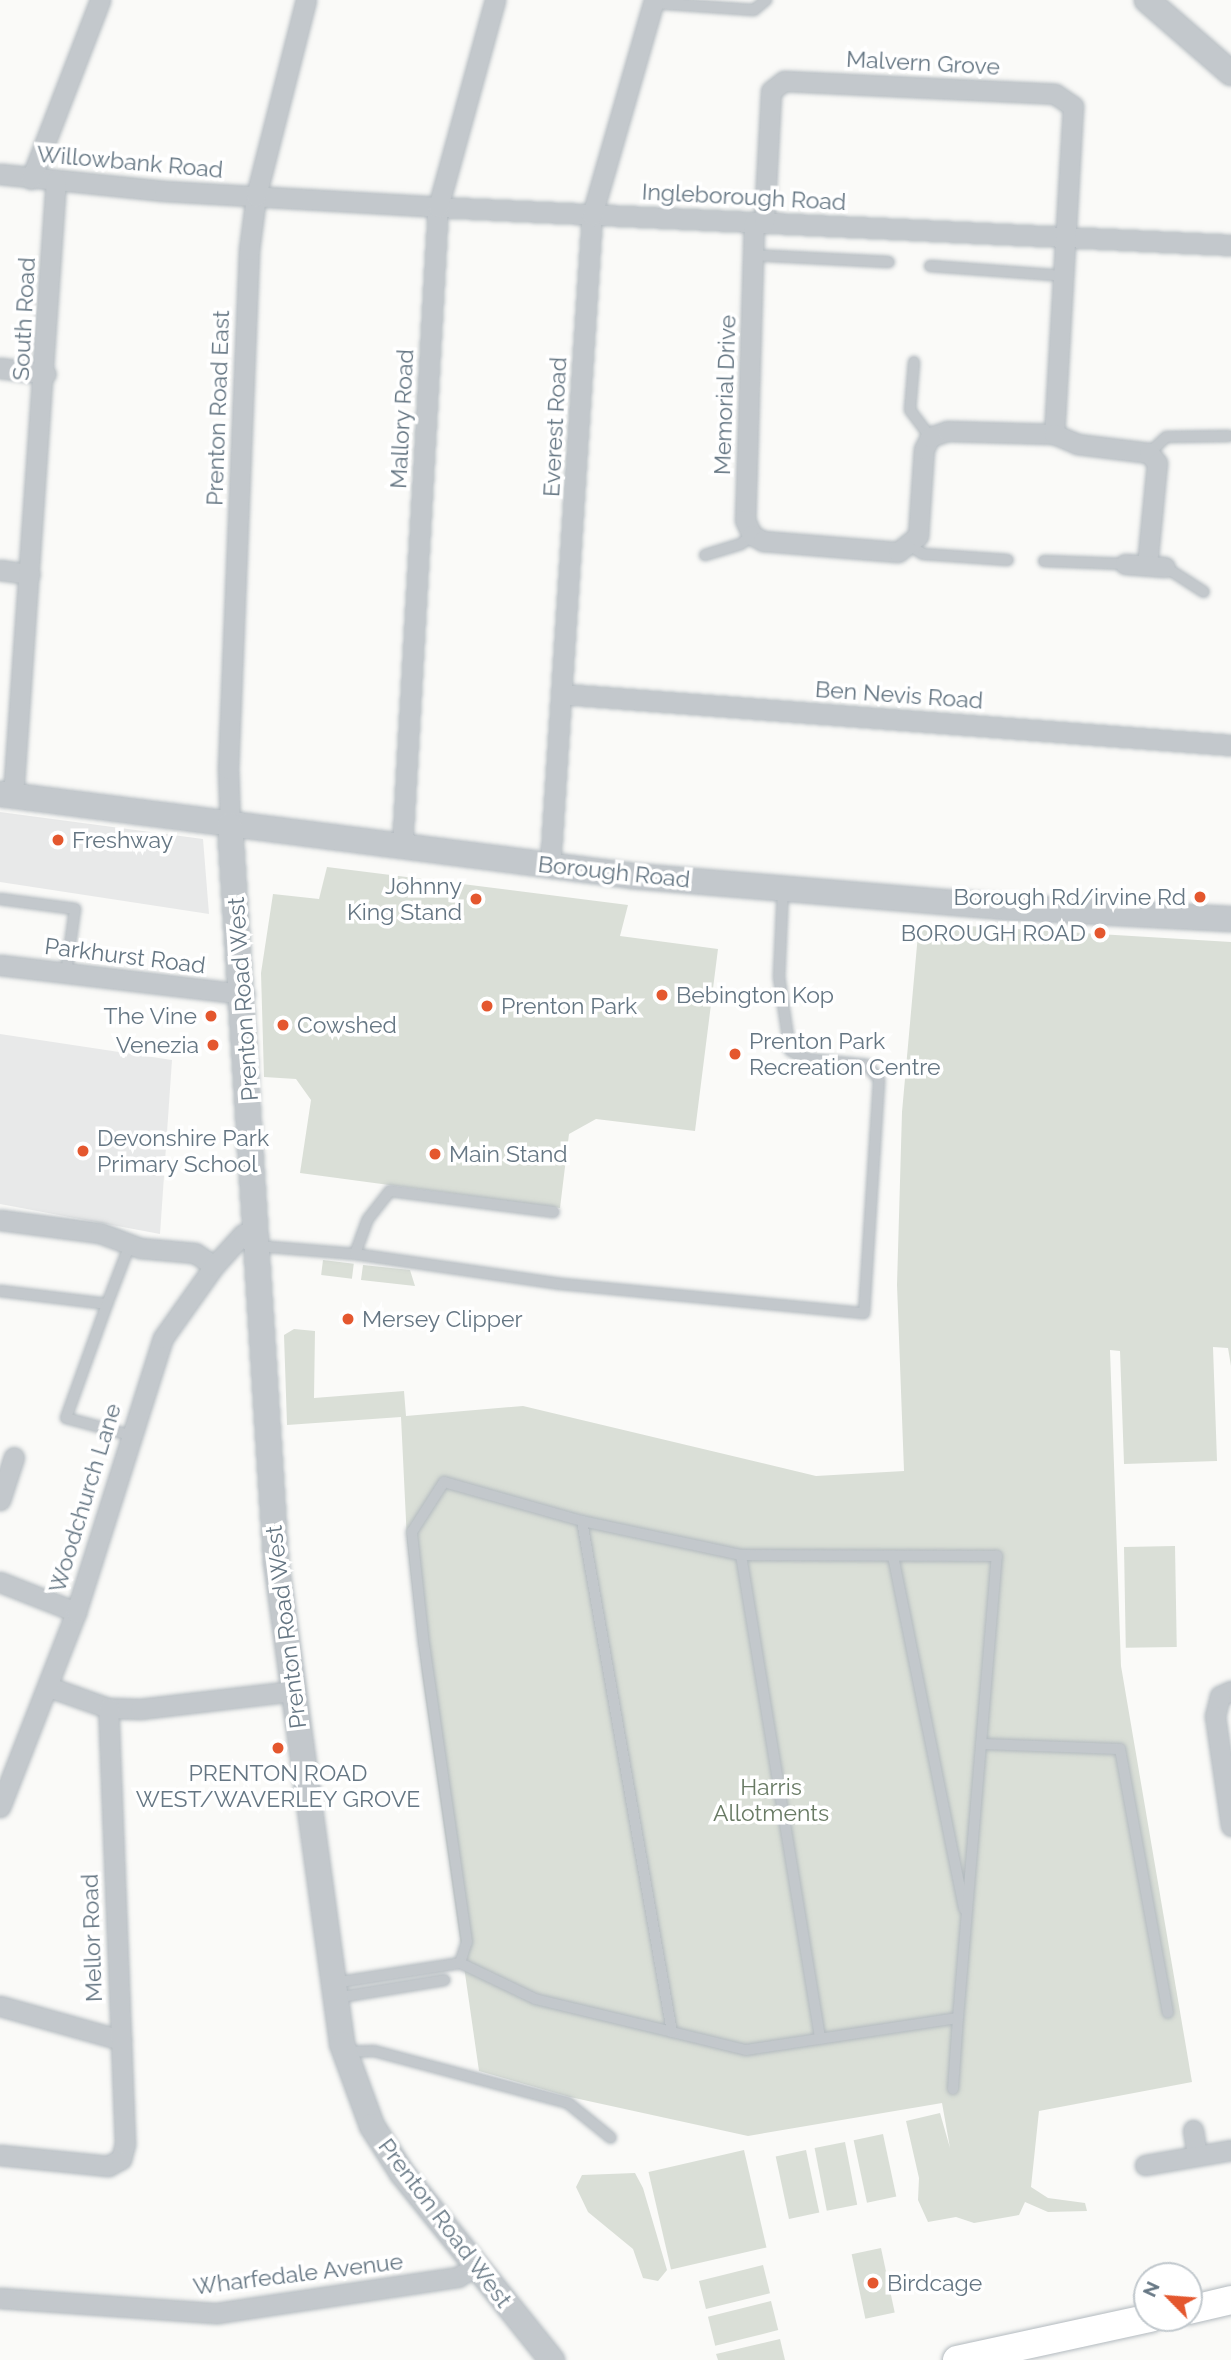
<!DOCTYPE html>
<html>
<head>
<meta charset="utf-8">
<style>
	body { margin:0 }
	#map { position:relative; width:1231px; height:2360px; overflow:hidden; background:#fafaf8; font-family:Raleway,sans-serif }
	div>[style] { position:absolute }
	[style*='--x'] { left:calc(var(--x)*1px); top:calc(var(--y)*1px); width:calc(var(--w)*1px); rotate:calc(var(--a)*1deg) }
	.built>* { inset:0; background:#e8e9e9 }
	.green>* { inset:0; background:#dadfd7; transform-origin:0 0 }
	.roads { filter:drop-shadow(0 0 2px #b3babf) drop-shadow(0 0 2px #b3babf) }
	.service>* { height:10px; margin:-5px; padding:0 5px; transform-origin:5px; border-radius:5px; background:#c3c8cc }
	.minor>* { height:19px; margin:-9.5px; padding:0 9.5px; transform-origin:9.5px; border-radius:9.5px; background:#c3c8cc }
	.tertiary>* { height:24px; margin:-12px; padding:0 12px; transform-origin:12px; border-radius:12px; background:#c3c8cc }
	.secondary>* { height:28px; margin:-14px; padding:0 14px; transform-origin:14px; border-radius:14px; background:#fff }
	.dots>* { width:19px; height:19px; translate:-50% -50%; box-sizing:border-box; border:4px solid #fff; border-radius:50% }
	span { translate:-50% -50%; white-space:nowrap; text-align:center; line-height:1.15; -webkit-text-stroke:7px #fff; paint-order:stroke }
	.street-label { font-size:23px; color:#657683 }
	.poi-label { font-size:23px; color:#657683 }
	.left { translate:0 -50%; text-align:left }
	.right { translate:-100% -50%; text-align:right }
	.park-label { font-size:23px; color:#687a64 }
	.north { position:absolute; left:1133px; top:2262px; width:70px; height:70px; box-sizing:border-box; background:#fff; border:2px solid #c1c8cd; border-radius:50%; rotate:295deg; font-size:19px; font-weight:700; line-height:28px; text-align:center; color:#657683 }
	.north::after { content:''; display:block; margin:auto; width:24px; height:32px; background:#e4572e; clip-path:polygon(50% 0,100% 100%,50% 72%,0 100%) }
</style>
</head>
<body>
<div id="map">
	<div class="built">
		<i style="clip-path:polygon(0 812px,203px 839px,209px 914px,0 882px)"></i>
		<i style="clip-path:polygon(0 1034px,172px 1060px,160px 1234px,0 1204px)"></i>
	</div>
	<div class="green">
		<i style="clip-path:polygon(327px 867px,628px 905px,620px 936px,718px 949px,695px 1131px,596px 1119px,569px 1134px,560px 1208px,300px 1173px,311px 1100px,296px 1079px,264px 1077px,261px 973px,273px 894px,319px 899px)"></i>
		<i style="clip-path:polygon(919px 923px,1231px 942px,1231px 1366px,1228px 1348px,1213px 1347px,1217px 1461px,1124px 1464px,1120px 1351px,1110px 1350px,1121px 1666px,1192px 2082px,1039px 2111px,1031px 2187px,1048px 2198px,1085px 2203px,1087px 2211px,1048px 2212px,1025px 2202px,1019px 2215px,974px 2223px,956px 2217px,928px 2222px,918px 2200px,919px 2178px,906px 2121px,940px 2113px,950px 2148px,942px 2103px,748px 2136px,570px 2097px,479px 2071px,422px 1674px,407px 1541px,401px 1417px,287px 1425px,284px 1335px,294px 1329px,315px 1331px,314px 1398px,404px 1391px,406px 1416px,523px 1406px,816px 1476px,904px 1471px,897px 1285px,902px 1112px)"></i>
		<i style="left:323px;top:1260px;width:31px;height:15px;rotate:7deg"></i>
		<i style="clip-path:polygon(363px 1265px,410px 1270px,415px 1286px,361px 1280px)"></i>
		<i style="left:1175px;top:1546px;width:101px;height:51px;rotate:89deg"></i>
		<i style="left:883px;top:2134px;width:64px;height:30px;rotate:78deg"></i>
		<i style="left:845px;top:2142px;width:64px;height:31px;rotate:79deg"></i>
		<i style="left:744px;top:2150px;width:100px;height:98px;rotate:77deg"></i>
		<i style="left:806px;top:2150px;width:64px;height:31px;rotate:78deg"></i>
		<i style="clip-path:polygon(635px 2173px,643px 2188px,667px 2270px,658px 2281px,643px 2278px,633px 2249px,588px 2212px,576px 2187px,582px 2175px)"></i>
		<i style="left:881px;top:2248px;width:66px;height:30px;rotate:78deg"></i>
		<i style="left:763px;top:2265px;width:29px;height:66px;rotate:76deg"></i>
		<i style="left:771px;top:2301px;width:30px;height:65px;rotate:76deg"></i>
		<i style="clip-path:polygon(780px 2339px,785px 2360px,718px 2360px,716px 2354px)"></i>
	</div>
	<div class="roads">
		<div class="service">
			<i style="--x:653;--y:3;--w:101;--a:4"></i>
			<i style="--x:754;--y:10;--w:16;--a:-40"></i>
			<i style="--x:751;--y:255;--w:138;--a:2.9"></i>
			<i style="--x:930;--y:266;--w:135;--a:4.2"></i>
			<i style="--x:914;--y:362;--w:48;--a:94.8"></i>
			<i style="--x:910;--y:410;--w:34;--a:53"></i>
			<i style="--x:1149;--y:453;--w:23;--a:-43"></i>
			<i style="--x:1166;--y:437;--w:63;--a:-0.9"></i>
			<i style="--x:911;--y:546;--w:14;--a:34"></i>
			<i style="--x:923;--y:554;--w:85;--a:4"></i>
			<i style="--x:705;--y:555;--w:38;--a:-17"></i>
			<i style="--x:741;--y:544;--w:14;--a:-39"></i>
			<i style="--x:1044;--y:561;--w:81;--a:2.1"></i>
			<i style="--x:1165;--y:567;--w:46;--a:32.7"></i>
			<i style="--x:0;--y:899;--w:76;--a:7.6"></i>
			<i style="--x:75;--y:909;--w:65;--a:98"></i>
			<i style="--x:258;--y:1246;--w:97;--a:4.7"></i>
			<i style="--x:355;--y:1254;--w:208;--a:8.3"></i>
			<i style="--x:561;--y:1284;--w:304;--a:5.5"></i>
			<i style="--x:864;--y:1313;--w:234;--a:-86.3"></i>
			<i style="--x:879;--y:1079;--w:18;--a:-131"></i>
			<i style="--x:867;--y:1065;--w:61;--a:-174.4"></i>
			<i style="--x:806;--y:1059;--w:18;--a:-151"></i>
			<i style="--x:790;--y:1050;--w:74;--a:-98.6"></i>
			<i style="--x:779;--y:977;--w:87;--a:-87.4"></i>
			<i style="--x:355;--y:1254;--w:37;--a:-70"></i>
			<i style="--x:368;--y:1219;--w:36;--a:-52"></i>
			<i style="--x:390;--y:1191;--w:165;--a:7.3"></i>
			<i style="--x:0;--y:1291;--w:108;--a:6.9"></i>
			<i style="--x:107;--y:1304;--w:64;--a:-69"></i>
			<i style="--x:107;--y:1304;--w:121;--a:109.8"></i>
			<i style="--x:66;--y:1418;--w:66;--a:14.9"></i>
			<i style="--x:741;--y:1555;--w:490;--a:80.7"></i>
			<i style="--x:893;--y:1556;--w:360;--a:78.6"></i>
			<i style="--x:981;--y:1744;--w:139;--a:2.1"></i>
			<i style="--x:1120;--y:1749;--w:268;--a:79.7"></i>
			<i style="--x:460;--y:1963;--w:22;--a:-72"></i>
			<i style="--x:467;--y:1942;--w:300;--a:-98.2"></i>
			<i style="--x:424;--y:1645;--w:114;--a:-96.1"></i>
			<i style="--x:412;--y:1532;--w:59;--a:-57.4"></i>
			<i style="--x:444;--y:1482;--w:143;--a:15.8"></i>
			<i style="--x:334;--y:1983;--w:128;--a:-9"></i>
			<i style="--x:460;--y:1963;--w:83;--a:25.6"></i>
			<i style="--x:535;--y:1999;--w:141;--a:13.5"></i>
			<i style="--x:672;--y:2032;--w:76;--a:13.7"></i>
			<i style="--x:746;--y:2050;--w:214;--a:-8.6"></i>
			<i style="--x:958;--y:2018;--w:464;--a:-85.2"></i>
			<i style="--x:997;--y:1556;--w:256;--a:-179.8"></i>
			<i style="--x:741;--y:1555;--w:163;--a:-167.9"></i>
			<i style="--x:582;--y:1521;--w:519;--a:80.01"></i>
			<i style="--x:335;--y:1998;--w:111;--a:-9.3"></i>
			<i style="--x:345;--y:2052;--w:29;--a:-2"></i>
			<i style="--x:374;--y:2051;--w:201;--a:15"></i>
			<i style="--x:568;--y:2103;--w:55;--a:39.1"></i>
			<i style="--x:953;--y:2089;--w:71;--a:-86"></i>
		</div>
		<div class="minor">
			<i style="--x:0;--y:174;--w:165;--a:5.9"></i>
			<i style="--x:164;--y:191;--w:274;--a:3.3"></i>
			<i style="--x:438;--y:207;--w:794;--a:2.74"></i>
			<i style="--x:31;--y:179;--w:192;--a:-68.9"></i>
			<i style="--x:754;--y:222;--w:298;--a:91.7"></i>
			<i style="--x:745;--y:520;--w:17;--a:65"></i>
			<i style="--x:752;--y:535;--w:13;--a:29"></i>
			<i style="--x:763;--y:541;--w:135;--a:4.7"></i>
			<i style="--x:898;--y:552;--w:26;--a:-39"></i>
			<i style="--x:918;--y:536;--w:87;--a:-86.1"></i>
			<i style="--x:924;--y:449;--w:13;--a:-63"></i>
			<i style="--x:930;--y:437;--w:18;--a:-19"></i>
			<i style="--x:947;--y:431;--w:107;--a:1.6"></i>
			<i style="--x:764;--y:222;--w:131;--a:-86.9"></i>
			<i style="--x:771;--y:91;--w:16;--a:-38"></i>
			<i style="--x:784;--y:81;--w:271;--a:2.7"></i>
			<i style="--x:1055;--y:94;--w:22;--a:34"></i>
			<i style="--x:1073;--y:106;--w:329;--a:93.3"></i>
			<i style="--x:0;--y:368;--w:46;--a:7.4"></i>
			<i style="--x:1054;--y:434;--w:25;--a:23"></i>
			<i style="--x:1077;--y:444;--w:73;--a:7.1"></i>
			<i style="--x:1149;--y:453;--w:13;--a:51"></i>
			<i style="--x:1157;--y:463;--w:102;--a:95.6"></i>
			<i style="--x:1125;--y:564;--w:40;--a:4.3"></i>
			<i style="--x:0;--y:570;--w:30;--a:8"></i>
			<i style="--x:563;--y:694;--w:670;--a:4.37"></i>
			<i style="--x:13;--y:796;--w:617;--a:-86.01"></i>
			<i style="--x:230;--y:825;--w:56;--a:-92"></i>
			<i style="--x:228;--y:769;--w:519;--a:-87.68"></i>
			<i style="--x:249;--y:250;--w:54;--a:-82.6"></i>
			<i style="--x:256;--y:196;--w:202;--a:-75.7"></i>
			<i style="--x:402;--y:848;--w:642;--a:-86.79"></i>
			<i style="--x:438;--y:207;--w:215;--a:-74.6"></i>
			<i style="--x:550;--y:866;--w:652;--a:-86.31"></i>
			<i style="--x:592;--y:215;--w:224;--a:-73.9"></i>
			<i style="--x:0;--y:965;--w:246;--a:6.8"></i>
			<i style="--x:0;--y:1220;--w:101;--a:7.4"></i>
			<i style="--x:100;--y:1233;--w:43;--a:20.6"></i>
			<i style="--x:140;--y:1248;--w:55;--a:5.2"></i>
			<i style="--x:195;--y:1253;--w:23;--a:34"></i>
			<i style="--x:0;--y:1500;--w:45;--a:-72"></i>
			<i style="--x:0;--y:1582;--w:82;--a:21.5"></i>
			<i style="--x:49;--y:1687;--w:63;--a:19.6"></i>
			<i style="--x:108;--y:1708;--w:32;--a:2"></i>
			<i style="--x:140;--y:1709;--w:154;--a:-6.7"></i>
			<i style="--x:1231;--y:1691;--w:12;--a:156"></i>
			<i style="--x:1220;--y:1696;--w:21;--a:104"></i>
			<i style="--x:1215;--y:1716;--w:111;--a:81.7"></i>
			<i style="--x:0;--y:1807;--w:209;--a:-68.7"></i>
			<i style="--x:76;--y:1612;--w:287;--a:-72.4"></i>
			<i style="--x:163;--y:1338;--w:88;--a:-54.7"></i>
			<i style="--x:214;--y:1266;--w:43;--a:-47.8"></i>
			<i style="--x:243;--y:1234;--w:13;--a:-13"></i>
			<i style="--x:0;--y:2006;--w:126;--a:15.7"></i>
			<i style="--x:1193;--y:2130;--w:26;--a:81"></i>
			<i style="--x:0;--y:2155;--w:109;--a:5.8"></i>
			<i style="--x:108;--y:2166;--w:15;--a:-28"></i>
			<i style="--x:121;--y:2159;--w:16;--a:-75"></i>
			<i style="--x:125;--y:2144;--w:436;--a:-92.2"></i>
			<i style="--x:1145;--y:2165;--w:87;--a:-9.9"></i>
			<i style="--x:0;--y:2298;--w:218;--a:4"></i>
			<i style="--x:217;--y:2313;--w:244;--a:-8.5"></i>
			<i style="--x:458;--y:2277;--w:19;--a:-32"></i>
		</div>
		<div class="tertiary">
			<i style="--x:1147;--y:0;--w:111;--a:41"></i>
			<i style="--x:0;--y:794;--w:638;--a:7.38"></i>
			<i style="--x:633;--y:876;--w:369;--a:4.8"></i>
			<i style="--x:1001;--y:907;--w:230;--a:3"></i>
			<i style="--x:230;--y:825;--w:737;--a:86.42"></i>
			<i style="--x:276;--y:1561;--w:487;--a:82.2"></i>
			<i style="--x:342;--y:2044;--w:87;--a:69.9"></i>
			<i style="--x:372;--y:2126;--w:56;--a:57.4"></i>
			<i style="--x:402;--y:2173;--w:240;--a:51.3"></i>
		</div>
		<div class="secondary">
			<i style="--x:1189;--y:2310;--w:43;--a:-13.4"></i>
			<i style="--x:957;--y:2360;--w:198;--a:-12.3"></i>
		</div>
	</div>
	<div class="dots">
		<i style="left:58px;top:840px;background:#e4572e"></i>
		<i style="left:1200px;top:897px;background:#e4572e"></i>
		<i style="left:476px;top:899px;background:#e4572e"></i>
		<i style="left:1100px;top:933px;background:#e4572e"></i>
		<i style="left:662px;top:995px;background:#e4572e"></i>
		<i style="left:487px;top:1006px;background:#e4572e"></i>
		<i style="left:211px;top:1016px;background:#e4572e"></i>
		<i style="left:283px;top:1025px;background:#e4572e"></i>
		<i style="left:213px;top:1045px;background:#e4572e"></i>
		<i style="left:735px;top:1054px;background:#e4572e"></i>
		<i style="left:83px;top:1151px;background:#e4572e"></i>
		<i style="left:435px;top:1154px;background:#e4572e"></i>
		<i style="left:348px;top:1319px;background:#e4572e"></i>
		<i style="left:278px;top:1748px;background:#e4572e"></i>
		<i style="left:873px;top:2283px;background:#e4572e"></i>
	</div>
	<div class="street-label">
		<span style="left:923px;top:63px;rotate:3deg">Malvern Grove</span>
		<span style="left:130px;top:162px;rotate:5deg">Willowbank Road</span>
		<span style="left:744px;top:197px;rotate:3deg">Ingleborough Road</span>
		<span style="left:24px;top:319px;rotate:-87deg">South Road</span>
		<span style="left:725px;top:395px;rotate:-88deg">Memorial Drive</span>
		<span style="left:218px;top:408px;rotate:-88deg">Prenton Road East</span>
		<span style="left:402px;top:419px;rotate:-87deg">Mallory Road</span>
		<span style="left:555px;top:427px;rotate:-87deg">Everest Road</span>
		<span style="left:899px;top:695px;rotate:4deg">Ben Nevis Road</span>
		<span style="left:614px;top:872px;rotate:6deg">Borough Road</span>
		<span style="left:125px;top:956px;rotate:7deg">Parkhurst Road</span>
		<span style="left:243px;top:999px;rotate:-94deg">Prenton Road West</span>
		<span style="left:85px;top:1498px;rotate:-73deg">Woodchurch Lane</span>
		<span style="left:286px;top:1627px;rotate:-97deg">Prenton Road West</span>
		<span style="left:92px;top:1938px;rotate:-92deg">Mellor Road</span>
		<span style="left:445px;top:2223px;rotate:53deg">Prenton Road West</span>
		<span style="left:298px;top:2274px;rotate:-7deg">Wharfedale Avenue</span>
	</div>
	<div class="poi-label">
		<span class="left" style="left:72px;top:840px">Freshway</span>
		<span class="right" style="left:462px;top:899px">Johnny<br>King Stand</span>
		<span class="right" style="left:1186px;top:897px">Borough Rd/irvine Rd</span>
		<span class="right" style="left:1086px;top:933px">BOROUGH ROAD</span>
		<span class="left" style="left:676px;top:995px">Bebington Kop</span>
		<span class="left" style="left:501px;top:1006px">Prenton Park</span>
		<span class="right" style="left:197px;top:1016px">The Vine</span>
		<span class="left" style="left:297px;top:1025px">Cowshed</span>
		<span class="left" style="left:749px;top:1054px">Prenton Park<br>Recreation Centre</span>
		<span class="right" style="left:199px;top:1045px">Venezia</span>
		<span class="left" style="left:97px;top:1151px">Devonshire Park<br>Primary School</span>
		<span class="left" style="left:449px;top:1154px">Main Stand</span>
		<span class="left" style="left:362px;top:1319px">Mersey Clipper</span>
		<span style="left:278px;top:1786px">PRENTON ROAD<br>WEST/WAVERLEY GROVE</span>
		<span class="left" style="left:887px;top:2283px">Birdcage</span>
	</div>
	<div class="park-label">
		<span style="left:771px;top:1800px">Harris<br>Allotments</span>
	</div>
	<div class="north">N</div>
</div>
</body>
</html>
